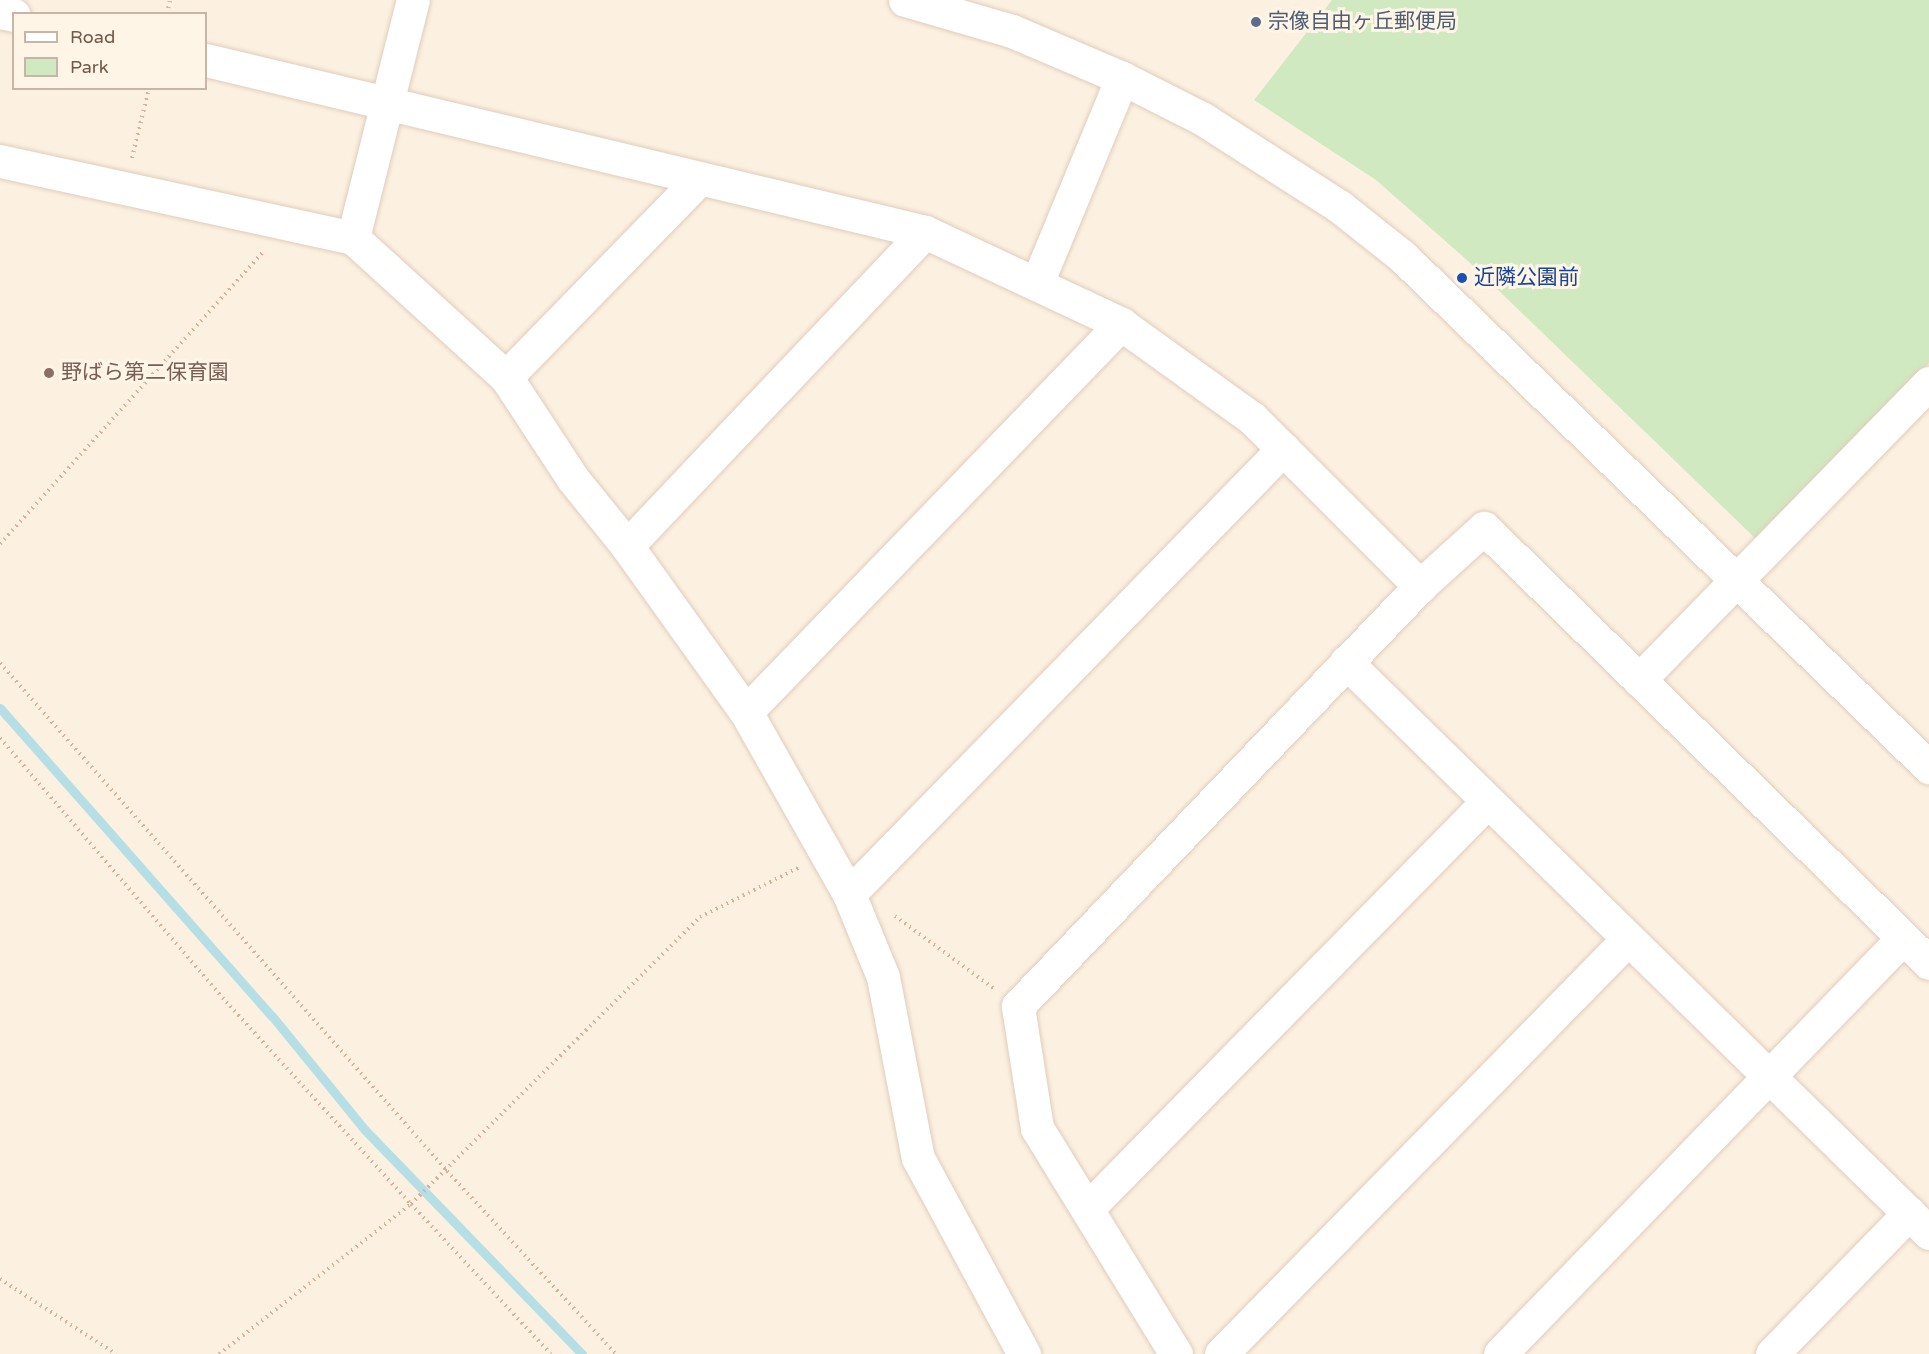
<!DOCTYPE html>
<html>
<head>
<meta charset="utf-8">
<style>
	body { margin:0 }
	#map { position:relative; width:1929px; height:1354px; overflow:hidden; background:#fcf1e1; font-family:"Varela Round","Noto Sans JP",sans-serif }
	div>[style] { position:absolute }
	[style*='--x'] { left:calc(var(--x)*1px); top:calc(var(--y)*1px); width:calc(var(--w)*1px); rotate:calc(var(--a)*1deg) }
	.green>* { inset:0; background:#d1e9c0 }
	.stream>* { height:9px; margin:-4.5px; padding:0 4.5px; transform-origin:4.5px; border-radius:4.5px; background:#b6dee5 }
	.path>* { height:4px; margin-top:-2px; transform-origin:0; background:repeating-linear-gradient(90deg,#d5b29c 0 1.5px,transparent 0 6px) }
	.roads { filter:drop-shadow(0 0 2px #e0cdbd) drop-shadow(0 0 2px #e0cdbd) }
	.street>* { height:33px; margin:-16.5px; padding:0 16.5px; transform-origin:16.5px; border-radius:16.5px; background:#fff }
	.secondary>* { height:33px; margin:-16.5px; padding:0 16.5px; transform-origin:16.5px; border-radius:16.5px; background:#fff }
	.dots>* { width:16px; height:16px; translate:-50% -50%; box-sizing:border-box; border:3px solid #fff5e6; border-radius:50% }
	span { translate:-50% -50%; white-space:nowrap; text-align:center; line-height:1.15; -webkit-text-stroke:6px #fff5e6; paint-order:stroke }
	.service-label { font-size:21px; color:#4e5e75 }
	.left { translate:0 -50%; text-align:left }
	.transit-label { font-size:21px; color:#164399 }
	.education-label { font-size:21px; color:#785e54 }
	.legend { position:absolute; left:12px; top:12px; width:195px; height:78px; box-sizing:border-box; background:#fff5e6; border:2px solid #c7b6a7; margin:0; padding:8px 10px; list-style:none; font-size:18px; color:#725748 }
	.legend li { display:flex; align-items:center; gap:12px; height:30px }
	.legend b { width:30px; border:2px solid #c7b6a7 }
</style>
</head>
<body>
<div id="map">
	<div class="green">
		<i style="clip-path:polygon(1332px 0,1929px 0,1929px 363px,1757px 540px,1468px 261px,1376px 180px,1254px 100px)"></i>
	</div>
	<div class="stream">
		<i style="--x:0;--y:708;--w:411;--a:48.6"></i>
		<i style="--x:272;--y:1016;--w:147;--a:50.8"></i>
		<i style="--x:365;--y:1130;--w:312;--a:45.9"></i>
	</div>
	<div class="path">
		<i style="--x:167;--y:14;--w:14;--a:-78"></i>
		<i style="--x:132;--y:158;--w:72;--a:-76.3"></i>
		<i style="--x:0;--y:544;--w:393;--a:-48"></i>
		<i style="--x:0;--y:663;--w:677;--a:48.65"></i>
		<i style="--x:447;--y:1171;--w:249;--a:47.3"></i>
		<i style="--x:0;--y:738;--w:353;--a:49.4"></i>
		<i style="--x:230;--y:1006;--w:268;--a:47.6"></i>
		<i style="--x:411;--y:1204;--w:407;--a:-44.8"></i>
		<i style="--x:700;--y:917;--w:110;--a:-26.6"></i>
		<i style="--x:895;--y:916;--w:122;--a:36.3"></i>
		<i style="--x:0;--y:1279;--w:138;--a:32.9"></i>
		<i style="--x:219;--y:1354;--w:244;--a:-38"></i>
		<i style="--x:411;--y:1204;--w:205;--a:47"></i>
	</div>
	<div class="roads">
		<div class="street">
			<i style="--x:0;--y:12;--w:14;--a:12"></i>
			<i style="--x:206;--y:60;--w:739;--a:13.45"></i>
			<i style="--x:925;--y:232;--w:217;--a:25.1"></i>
			<i style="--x:1121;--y:324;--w:161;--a:35.7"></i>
			<i style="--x:1252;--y:418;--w:238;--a:45"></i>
			<i style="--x:0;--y:161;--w:361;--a:12.3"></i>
			<i style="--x:353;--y:238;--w:207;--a:42.3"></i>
			<i style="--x:506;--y:377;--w:122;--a:56.7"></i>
			<i style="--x:573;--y:479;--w:86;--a:51.1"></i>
			<i style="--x:627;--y:546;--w:204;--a:54.4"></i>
			<i style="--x:746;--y:712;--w:209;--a:60.5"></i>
			<i style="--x:849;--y:894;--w:90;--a:67.7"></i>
			<i style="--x:883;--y:977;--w:184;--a:79.1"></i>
			<i style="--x:918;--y:1158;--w:223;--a:61.6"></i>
			<i style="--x:353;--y:238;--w:245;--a:-75.9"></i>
			<i style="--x:1037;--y:283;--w:222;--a:-67.5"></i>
			<i style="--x:506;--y:377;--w:278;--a:-45.7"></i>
			<i style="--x:627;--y:546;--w:433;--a:-46.5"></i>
			<i style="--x:1346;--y:662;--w:816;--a:44.4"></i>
			<i style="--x:1639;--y:680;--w:415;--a:-45.7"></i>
			<i style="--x:746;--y:712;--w:540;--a:-45.98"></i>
			<i style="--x:849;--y:894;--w:622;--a:-45.72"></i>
			<i style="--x:1087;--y:1209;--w:571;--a:-45.5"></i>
			<i style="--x:1176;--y:1354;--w:265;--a:-121.6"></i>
			<i style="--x:1037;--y:1128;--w:123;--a:-98.9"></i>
			<i style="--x:1018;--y:1006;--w:581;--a:-46.25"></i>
			<i style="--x:1420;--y:586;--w:86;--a:-42.2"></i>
			<i style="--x:1484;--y:528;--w:622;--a:44.35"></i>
			<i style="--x:1221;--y:1354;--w:581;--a:-45.56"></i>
			<i style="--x:1500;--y:1354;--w:579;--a:-45.91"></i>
			<i style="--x:1772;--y:1354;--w:197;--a:-45.8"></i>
		</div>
		<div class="secondary">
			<i style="--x:905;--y:0;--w:111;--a:16.2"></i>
			<i style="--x:1012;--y:31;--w:120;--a:23.1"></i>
			<i style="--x:1122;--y:78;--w:91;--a:26.8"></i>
			<i style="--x:1203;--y:119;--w:163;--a:32.7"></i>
			<i style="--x:1340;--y:207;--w:80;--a:38.4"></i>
			<i style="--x:1403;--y:257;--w:733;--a:44.12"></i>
		</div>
	</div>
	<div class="dots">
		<i style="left:1256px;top:22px;background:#5c6f8a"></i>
		<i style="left:1462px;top:278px;background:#1a4fb4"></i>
		<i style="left:49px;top:373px;background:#8d6e63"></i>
	</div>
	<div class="service-label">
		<span class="left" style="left:1268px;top:22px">宗像自由ヶ丘郵便局</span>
	</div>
	<div class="transit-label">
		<span class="left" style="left:1474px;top:278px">近隣公園前</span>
	</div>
	<div class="education-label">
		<span class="left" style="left:61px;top:373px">野ばら第二保育園</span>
	</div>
	<ul class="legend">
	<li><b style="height:8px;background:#fff"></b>Road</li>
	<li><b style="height:16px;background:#d1e9c0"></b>Park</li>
	</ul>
</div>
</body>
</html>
